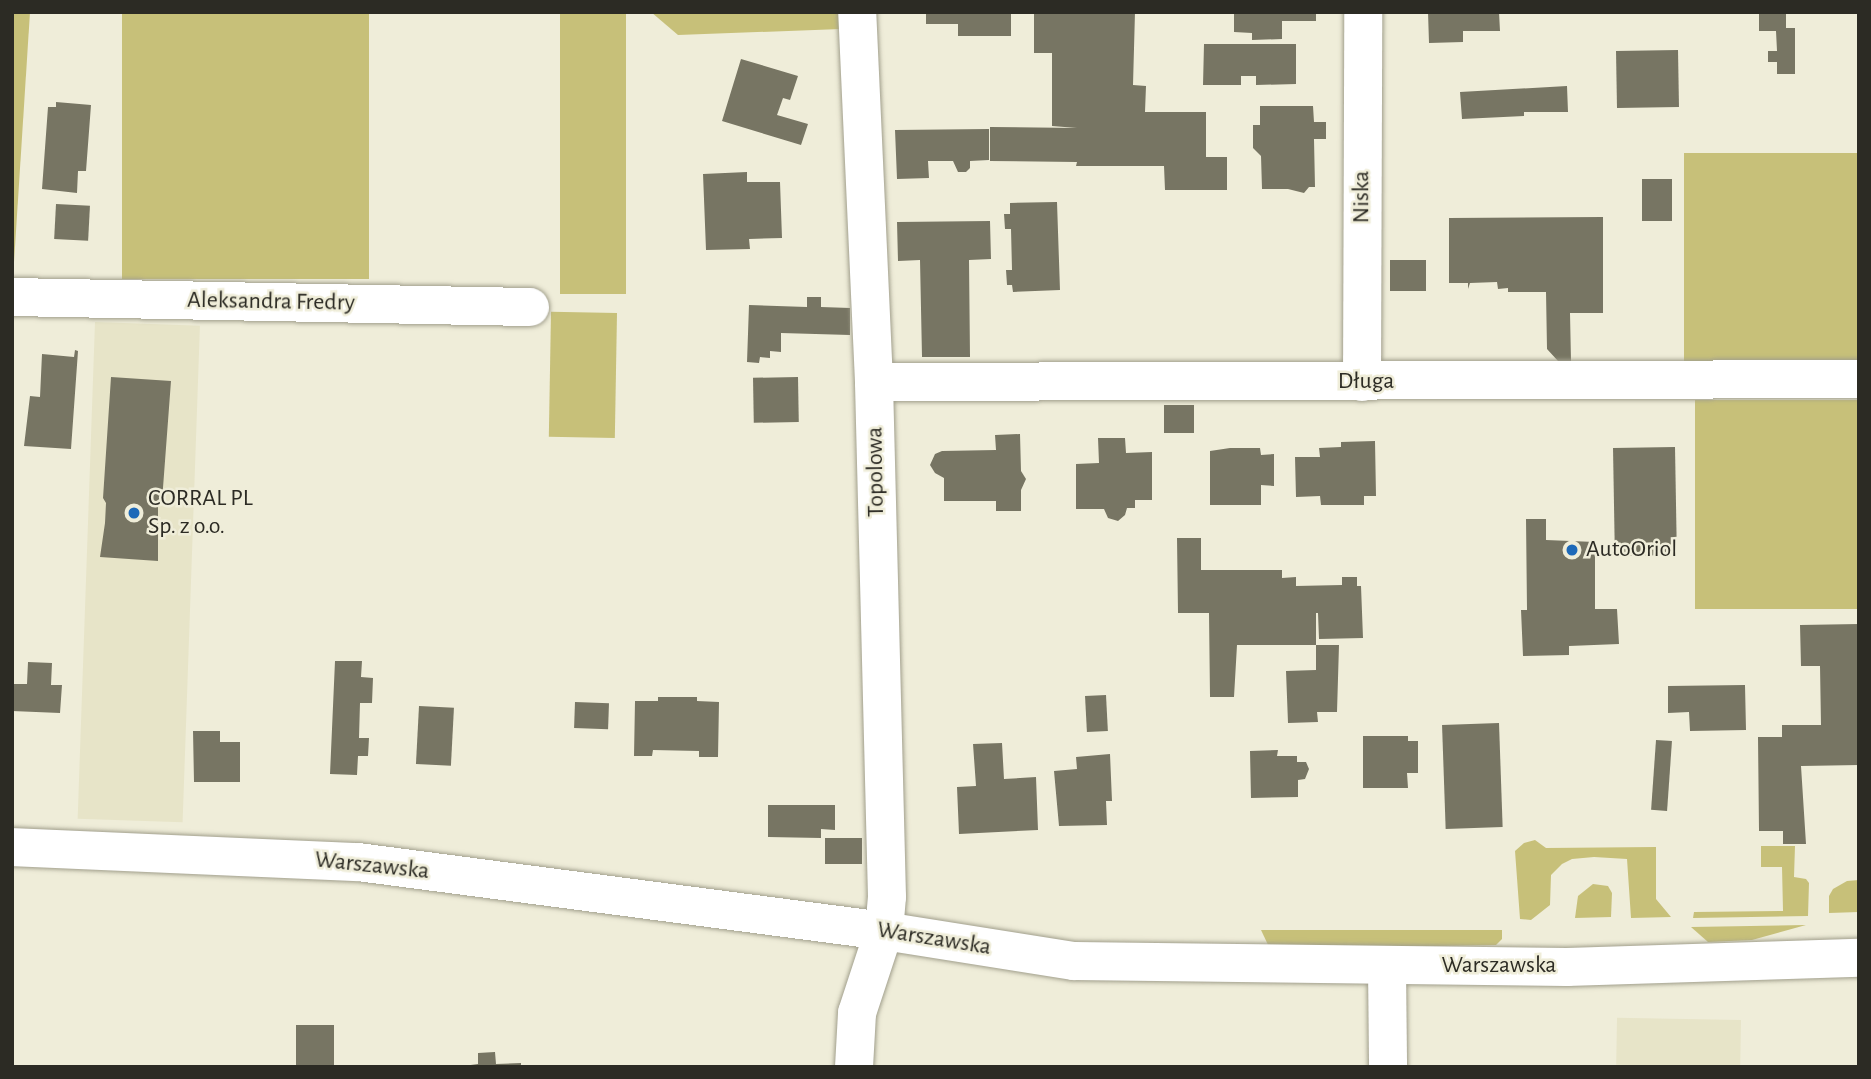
<!DOCTYPE html>
<html>
<head>
<meta charset="utf-8">
<style>
	body { margin:0 }
	#map { position:relative; width:1871px; height:1079px; overflow:hidden; background:#efedd9; font-family:"Alegreya Sans",sans-serif }
	div>[style] { position:absolute }
	[style*='--x'] { left:calc(var(--x)*1px); top:calc(var(--y)*1px); width:calc(var(--w)*1px); rotate:calc(var(--a)*1deg) }
	.built>* { inset:0; background:#e7e4c8; transform-origin:0 0 }
	.green>* { inset:0; background:#c7c079; transform-origin:0 0 }
	.building>* { inset:0; background:#777563; transform-origin:0 0 }
	.roads { filter:drop-shadow(0 0 2px #a19f8c) drop-shadow(0 0 2px #a19f8c) }
	.minor>* { height:38px; margin:-19px; padding:0 19px; transform-origin:19px; border-radius:19px; background:#fff }
	.major>* { height:38px; margin:-19px; padding:0 19px; transform-origin:19px; border-radius:19px; background:#fff }
	.dots>* { width:19px; height:19px; translate:-50% -50%; box-sizing:border-box; border:4px solid #efedd9; border-radius:50% }
	span { translate:-50% -50%; white-space:nowrap; text-align:center; line-height:1.15; -webkit-text-stroke:5px #efedd9; paint-order:stroke }
	.street-label { font-size:24px; color:#2c2b24 }
	.poi-label { font-size:24px; color:#2c2b24 }
	.left { translate:0 -50%; text-align:left }
	.frame { position:absolute; inset:0; border:14px solid #2c2b24; pointer-events:none }
</style>
</head>
<body>
<div id="map">
	<div class="built">
		<i style="left:95px;top:322px;width:105px;height:497px;rotate:2deg"></i>
		<i style="left:1741px;top:1020px;width:47px;height:124px;rotate:91deg"></i>
	</div>
	<div class="green">
		<i style="clip-path:polygon(12px 12px,30px 12px,13px 278px,12px 278px)"></i>
		<i style="left:122px;top:12px;width:247px;height:267px"></i>
		<i style="left:560px;top:12px;width:66px;height:282px"></i>
		<i style="clip-path:polygon(651px 12px,840px 12px,841px 29px,678px 35px)"></i>
		<i style="left:1684px;top:153px;width:175px;height:208px"></i>
		<i style="left:617px;top:313px;width:125px;height:66px;rotate:91deg"></i>
		<i style="left:1695px;top:400px;width:164px;height:209px"></i>
		<i style="clip-path:polygon(1535px 840px,1546px 848px,1656px 847px,1656px 899px,1671px 917px,1631px 918px,1627px 859px,1594px 857px,1572px 859px,1562px 864px,1551px 875px,1550px 905px,1531px 920px,1520px 919px,1515px 851px,1524px 843px)"></i>
		<i style="clip-path:polygon(1761px 846px,1795px 846px,1794px 877px,1806px 879px,1809px 883px,1808px 916px,1693px 918px,1694px 912px,1783px 911px,1782px 867px,1761px 867px)"></i>
		<i style="clip-path:polygon(1859px 880px,1859px 912px,1829px 913px,1829px 896px,1833px 889px,1847px 881px)"></i>
		<i style="clip-path:polygon(1593px 884px,1608px 886px,1612px 893px,1611px 917px,1575px 918px,1578px 896px)"></i>
		<i style="clip-path:polygon(1806px 925px,1752px 940px,1708px 942px,1691px 927px)"></i>
		<i style="clip-path:polygon(1261px 930px,1502px 930px,1502px 939px,1496px 945px,1270px 949px)"></i>
	</div>
	<div class="building">
		<i style="clip-path:polygon(926px 12px,1011px 12px,1011px 36px,958px 36px,958px 24px,926px 24px)"></i>
		<i style="clip-path:polygon(1034px 12px,1135px 12px,1133px 85px,1146px 86px,1145px 112px,1206px 112px,1206px 157px,1227px 157px,1227px 190px,1165px 190px,1164px 166px,1076px 166px,1077px 162px,990px 161px,990px 127px,1077px 128px,1052px 126px,1052px 53px,1034px 53px)"></i>
		<i style="clip-path:polygon(1234px 12px,1316px 12px,1316px 21px,1282px 21px,1282px 39px,1252px 40px,1252px 33px,1234px 32px)"></i>
		<i style="clip-path:polygon(1428px 12px,1499px 12px,1500px 31px,1463px 31px,1463px 42px,1429px 43px)"></i>
		<i style="clip-path:polygon(1759px 12px,1786px 12px,1786px 28px,1795px 28px,1795px 74px,1777px 74px,1777px 62px,1768px 62px,1768px 51px,1777px 51px,1776px 31px,1759px 31px)"></i>
		<i style="clip-path:polygon(1204px 44px,1296px 44px,1296px 84px,1256px 85px,1256px 76px,1241px 76px,1241px 85px,1203px 85px)"></i>
		<i style="left:1678px;top:50px;width:57px;height:62px;rotate:89deg"></i>
		<i style="clip-path:polygon(741px 59px,798px 76px,790px 100px,783px 98px,777px 115px,808px 124px,801px 145px,722px 121px)"></i>
		<i style="clip-path:polygon(1567px 86px,1568px 112px,1524px 112px,1524px 116px,1462px 119px,1460px 92px)"></i>
		<i style="clip-path:polygon(56px 102px,91px 105px,86px 171px,78px 171px,77px 193px,42px 189px,48px 107px,56px 107px)"></i>
		<i style="clip-path:polygon(1260px 106px,1313px 106px,1314px 122px,1326px 122px,1326px 139px,1314px 139px,1315px 187px,1309px 187px,1304px 193px,1288px 189px,1262px 189px,1261px 156px,1253px 148px,1253px 125px,1260px 125px)"></i>
		<i style="clip-path:polygon(989px 129px,989px 160px,970px 161px,970px 168px,966px 172px,958px 172px,953px 161px,928px 161px,929px 178px,897px 179px,895px 130px)"></i>
		<i style="clip-path:polygon(747px 172px,747px 182px,780px 182px,782px 238px,749px 239px,750px 249px,706px 250px,703px 174px)"></i>
		<i style="left:1642px;top:179px;width:30px;height:42px"></i>
		<i style="clip-path:polygon(1057px 202px,1060px 290px,1013px 292px,1012px 285px,1007px 285px,1006px 270px,1012px 270px,1011px 229px,1005px 229px,1004px 214px,1010px 214px,1010px 203px)"></i>
		<i style="left:56px;top:204px;width:34px;height:35px;rotate:3deg"></i>
		<i style="clip-path:polygon(1603px 217px,1603px 313px,1570px 313px,1571px 361px,1558px 361px,1547px 349px,1546px 292px,1508px 292px,1508px 288px,1498px 289px,1497px 282px,1470px 283px,1468px 289px,1468px 283px,1449px 283px,1449px 218px)"></i>
		<i style="clip-path:polygon(990px 221px,991px 259px,969px 260px,970px 357px,922px 357px,920px 260px,898px 261px,897px 222px)"></i>
		<i style="left:1390px;top:260px;width:36px;height:31px"></i>
		<i style="clip-path:polygon(807px 297px,821px 297px,821px 307px,850px 308px,850px 335px,781px 333px,781px 352px,770px 351px,770px 358px,760px 357px,759px 363px,747px 362px,749px 305px,807px 307px)"></i>
		<i style="clip-path:polygon(75px 350px,78px 351px,71px 449px,24px 446px,30px 396px,40px 397px,42px 354px,74px 357px)"></i>
		<i style="clip-path:polygon(111px 377px,171px 381px,162px 501px,158px 507px,158px 561px,100px 557px,105px 523px,106px 503px,103px 498px)"></i>
		<i style="left:798px;top:377px;width:45px;height:45px;rotate:89deg"></i>
		<i style="left:1164px;top:405px;width:30px;height:28px"></i>
		<i style="clip-path:polygon(1020px 434px,1021px 471px,1026px 479px,1021px 490px,1021px 511px,996px 511px,996px 501px,944px 501px,944px 478px,935px 473px,930px 465px,935px 454px,942px 451px,996px 450px,995px 435px)"></i>
		<i style="clip-path:polygon(1098px 438px,1125px 438px,1126px 453px,1152px 452px,1152px 500px,1135px 500px,1135px 508px,1127px 508px,1125px 515px,1118px 521px,1108px 518px,1104px 509px,1076px 509px,1076px 464px,1099px 463px)"></i>
		<i style="clip-path:polygon(1375px 441px,1376px 496px,1364px 496px,1364px 505px,1321px 505px,1320px 496px,1296px 497px,1295px 457px,1320px 457px,1319px 448px,1341px 447px,1341px 442px)"></i>
		<i style="left:1675px;top:447px;width:108px;height:62px;rotate:89deg"></i>
		<i style="clip-path:polygon(1230px 448px,1260px 448px,1261px 455px,1274px 454px,1274px 486px,1261px 485px,1261px 505px,1210px 505px,1210px 451px)"></i>
		<i style="clip-path:polygon(1526px 519px,1546px 519px,1546px 540px,1595px 542px,1595px 609px,1617px 609px,1619px 644px,1569px 646px,1569px 655px,1523px 656px,1521px 610px,1527px 610px)"></i>
		<i style="clip-path:polygon(1177px 538px,1201px 538px,1201px 570px,1282px 570px,1282px 578px,1296px 577px,1296px 586px,1342px 585px,1342px 577px,1357px 577px,1357px 586px,1361px 586px,1363px 638px,1319px 639px,1318px 613px,1316px 613px,1316px 645px,1237px 645px,1234px 697px,1210px 697px,1209px 613px,1178px 613px)"></i>
		<i style="clip-path:polygon(1859px 624px,1859px 765px,1801px 766px,1806px 844px,1783px 844px,1783px 831px,1759px 831px,1758px 737px,1782px 737px,1782px 725px,1821px 725px,1820px 666px,1801px 666px,1800px 625px)"></i>
		<i style="clip-path:polygon(1316px 645px,1339px 645px,1337px 712px,1317px 712px,1318px 722px,1288px 723px,1286px 671px,1316px 670px)"></i>
		<i style="clip-path:polygon(335px 661px,362px 661px,361px 677px,373px 678px,372px 703px,360px 703px,359px 738px,369px 738px,368px 756px,358px 756px,357px 775px,330px 774px)"></i>
		<i style="clip-path:polygon(28px 662px,52px 663px,51px 685px,62px 685px,60px 713px,12px 711px,12px 684px,27px 684px)"></i>
		<i style="clip-path:polygon(1745px 685px,1746px 730px,1690px 731px,1689px 712px,1668px 713px,1668px 686px)"></i>
		<i style="left:1106px;top:695px;width:36px;height:21px;rotate:87deg"></i>
		<i style="clip-path:polygon(658px 697px,697px 697px,697px 701px,719px 702px,718px 757px,699px 757px,699px 751px,653px 750px,652px 756px,634px 756px,635px 701px,658px 701px)"></i>
		<i style="left:575px;top:702px;width:34px;height:26px;rotate:2deg"></i>
		<i style="left:419px;top:706px;width:35px;height:58px;rotate:3deg"></i>
		<i style="left:1499px;top:723px;width:104px;height:57px;rotate:88deg"></i>
		<i style="clip-path:polygon(193px 731px,220px 731px,220px 742px,240px 742px,240px 782px,194px 782px)"></i>
		<i style="clip-path:polygon(1363px 736px,1408px 736px,1408px 741px,1418px 741px,1418px 773px,1407px 773px,1408px 788px,1363px 788px)"></i>
		<i style="left:1656px;top:740px;width:16px;height:70px;rotate:4deg"></i>
		<i style="clip-path:polygon(1002px 743px,1004px 779px,1036px 777px,1038px 830px,959px 834px,957px 787px,976px 786px,973px 744px)"></i>
		<i style="clip-path:polygon(1278px 750px,1277px 756px,1297px 756px,1297px 762px,1306px 762px,1309px 769px,1305px 779px,1298px 780px,1298px 797px,1251px 798px,1250px 751px)"></i>
		<i style="clip-path:polygon(1110px 754px,1112px 801px,1106px 801px,1107px 825px,1059px 826px,1054px 771px,1077px 769px,1076px 757px)"></i>
		<i style="clip-path:polygon(768px 805px,835px 805px,835px 830px,821px 829px,821px 838px,768px 837px)"></i>
		<i style="left:825px;top:838px;width:37px;height:26px"></i>
		<i style="left:296px;top:1025px;width:38px;height:42px"></i>
		<i style="clip-path:polygon(495px 1052px,496px 1064px,521px 1063px,521px 1067px,456px 1067px,478px 1064px,478px 1053px)"></i>
	</div>
	<div class="roads">
		<div class="minor">
			<i style="--x:12;--y:297;--w:518;--a:1.11"></i>
			<i style="--x:874;--y:382;--w:985;--a:-0.17"></i>
			<i style="--x:1362;--y:382;--w:370;--a:-89.8"></i>
			<i style="--x:1387;--y:966;--w:101;--a:89.4"></i>
			<i style="--x:854;--y:1067;--w:54;--a:-86.8"></i>
			<i style="--x:857;--y:1013;--w:86;--a:-71.8"></i>
			<i style="--x:884;--y:931;--w:34;--a:-85"></i>
			<i style="--x:887;--y:897;--w:515;--a:-91.45"></i>
			<i style="--x:874;--y:382;--w:370;--a:-92.6"></i>
		</div>
		<div class="major">
			<i style="--x:12;--y:847;--w:346;--a:2.5"></i>
			<i style="--x:358;--y:862;--w:531;--a:7.47"></i>
			<i style="--x:884;--y:931;--w:192;--a:9"></i>
			<i style="--x:1074;--y:961;--w:493;--a:0.7"></i>
			<i style="--x:1567;--y:967;--w:292;--a:-1.8"></i>
		</div>
	</div>
	<div class="dots">
		<i style="left:134px;top:513px;background:#1d69b8"></i>
		<i style="left:1572px;top:550px;background:#1d69b8"></i>
	</div>
	<div class="street-label">
		<span style="left:1362px;top:197px;rotate:-90deg">Niska</span>
		<span style="left:271px;top:302px;rotate:1deg">Aleksandra Fredry</span>
		<span style="left:1366px;top:382px">Długa</span>
		<span style="left:876px;top:472px;rotate:-91deg">Topolowa</span>
		<span style="left:372px;top:866px;rotate:6deg">Warszawska</span>
		<span style="left:934px;top:939px;rotate:9deg">Warszawska</span>
		<span style="left:1499px;top:966px">Warszawska</span>
	</div>
	<div class="poi-label">
		<span class="left" style="left:148px;top:513px">CORRAL PL<br>Sp. z o.o.</span>
		<span class="left" style="left:1586px;top:550px">AutoOriol</span>
	</div>
	<div class="frame"></div>
</div>
</body>
</html>
